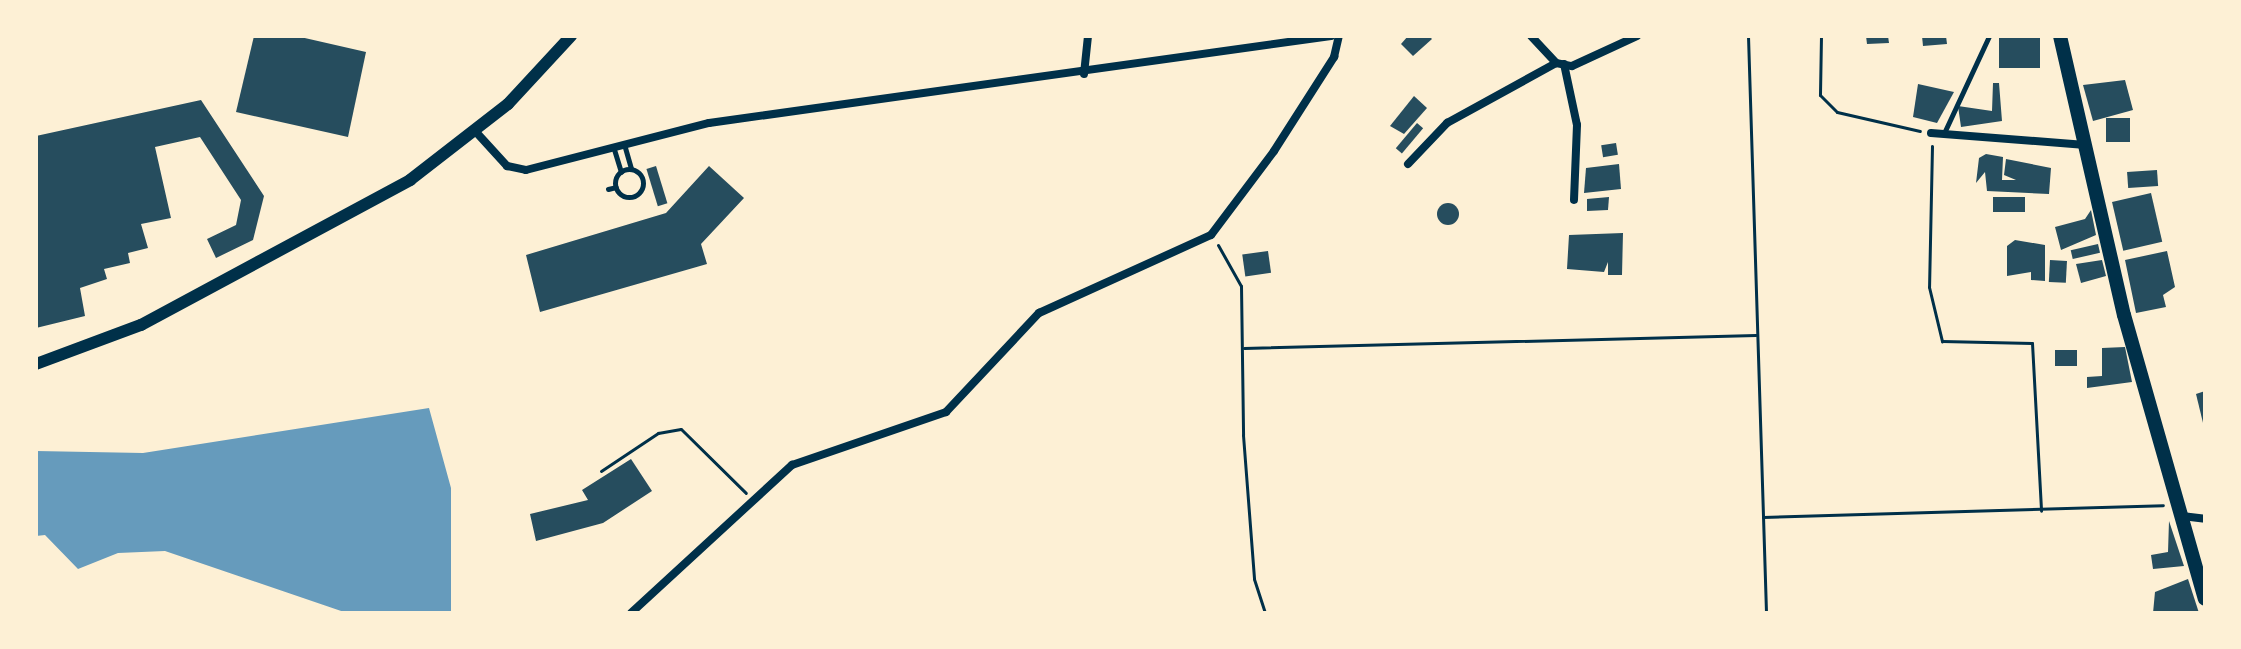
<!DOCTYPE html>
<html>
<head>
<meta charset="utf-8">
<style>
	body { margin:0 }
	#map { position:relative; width:2241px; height:649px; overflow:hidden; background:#fdf0d5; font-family:"Fira Sans",sans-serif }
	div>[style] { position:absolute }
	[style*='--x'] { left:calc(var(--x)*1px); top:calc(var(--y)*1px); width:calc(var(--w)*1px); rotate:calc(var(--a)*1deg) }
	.water>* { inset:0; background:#669bbc }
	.building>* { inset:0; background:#264d5e; transform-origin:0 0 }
	.round { border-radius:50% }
	.path>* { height:3px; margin:-1.5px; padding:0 1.5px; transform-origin:1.5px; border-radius:1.5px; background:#003049 }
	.service>* { height:5px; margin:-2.5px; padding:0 2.5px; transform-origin:2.5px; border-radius:2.5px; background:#003049 }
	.service>.ring { margin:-2.5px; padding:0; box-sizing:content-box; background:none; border:5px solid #003049; border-radius:50% }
	.minor>* { height:8px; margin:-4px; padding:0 4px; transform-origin:4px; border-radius:4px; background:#003049 }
	.tertiary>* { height:12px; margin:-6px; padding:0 6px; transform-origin:6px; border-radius:6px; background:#003049 }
	.secondary>* { height:14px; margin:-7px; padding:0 7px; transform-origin:7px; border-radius:7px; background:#003049 }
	span { translate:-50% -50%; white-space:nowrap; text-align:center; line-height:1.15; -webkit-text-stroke:8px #fdf0d5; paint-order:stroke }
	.frame { position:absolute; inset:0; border:38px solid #fdf0d5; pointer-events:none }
</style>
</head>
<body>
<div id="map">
	<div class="water">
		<i style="clip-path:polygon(429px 408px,451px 488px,451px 613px,347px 613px,165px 551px,118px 553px,78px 569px,45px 535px,36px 536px,36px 451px,143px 453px)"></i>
	</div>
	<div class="building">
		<i style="clip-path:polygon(254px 36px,296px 36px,366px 52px,348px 137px,236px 112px)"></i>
		<i style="clip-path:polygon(1408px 36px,1429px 36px,1432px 39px,1413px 56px,1401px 44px)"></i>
		<i style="clip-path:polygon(1866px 36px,1888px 36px,1889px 43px,1867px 44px)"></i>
		<i style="clip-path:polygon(1922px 36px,1946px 36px,1947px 44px,1923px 46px)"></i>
		<i style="left:1999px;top:36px;width:41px;height:32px"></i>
		<i style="clip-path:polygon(2125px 80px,2133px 110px,2093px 121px,2083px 85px)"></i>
		<i style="clip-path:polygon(1993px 83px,1999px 83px,2002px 121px,1961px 127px,1958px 106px,1992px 111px)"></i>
		<i style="clip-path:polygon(1918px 84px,1954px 92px,1937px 123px,1913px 117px)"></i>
		<i style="clip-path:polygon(1414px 96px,1427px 108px,1404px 134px,1390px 126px)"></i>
		<i style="clip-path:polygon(201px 100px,264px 196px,253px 240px,216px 258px,207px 239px,236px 225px,241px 200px,200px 137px,155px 147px,171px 218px,141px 224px,148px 248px,128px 253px,130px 263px,104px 269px,107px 279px,80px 288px,85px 316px,36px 328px,36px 136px)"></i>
		<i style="left:2106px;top:118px;width:24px;height:24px"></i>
		<i style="left:1417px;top:123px;width:8px;height:33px;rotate:40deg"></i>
		<i style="left:1616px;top:143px;width:12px;height:15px;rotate:81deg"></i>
		<i style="clip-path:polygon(1986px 154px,2003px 157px,2002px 180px,2016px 180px,2004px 175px,2006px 159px,2051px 168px,2049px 194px,1987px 191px,1985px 172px,1976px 183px,1979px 158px)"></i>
		<i style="clip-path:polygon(1619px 164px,1621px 189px,1584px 193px,1586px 168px)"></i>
		<i style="left:656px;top:166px;width:39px;height:10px;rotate:73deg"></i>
		<i style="clip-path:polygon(709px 166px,744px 198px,701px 244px,707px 264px,540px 312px,526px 255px,666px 213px)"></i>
		<i style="left:2157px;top:170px;width:16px;height:30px;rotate:86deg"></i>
		<i style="left:2151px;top:193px;width:50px;height:40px;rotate:77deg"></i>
		<i style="clip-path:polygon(1609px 197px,1608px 210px,1587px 211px,1587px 199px)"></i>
		<i style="left:1993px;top:197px;width:32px;height:15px"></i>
		<i class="round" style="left:1437px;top:203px;width:22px;height:22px"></i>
		<i style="clip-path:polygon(2091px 210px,2096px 235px,2061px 250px,2055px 227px,2085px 219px)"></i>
		<i style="clip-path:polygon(1623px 233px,1622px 275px,1608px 275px,1608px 262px,1604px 272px,1567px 269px,1569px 235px)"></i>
		<i style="clip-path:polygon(2015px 240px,2045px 245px,2045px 281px,2031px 280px,2031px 272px,2007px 276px,2007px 246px)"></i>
		<i style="left:2098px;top:244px;width:9px;height:28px;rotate:77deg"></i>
		<i style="left:1268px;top:251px;width:22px;height:26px;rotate:82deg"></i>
		<i style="clip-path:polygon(2167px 251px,2175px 287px,2163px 295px,2166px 307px,2136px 313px,2125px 260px)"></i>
		<i style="left:2050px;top:260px;width:17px;height:22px;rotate:3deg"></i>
		<i style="clip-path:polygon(2102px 260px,2106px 276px,2081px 283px,2076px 264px)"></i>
		<i style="clip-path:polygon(2125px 347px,2132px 382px,2087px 388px,2087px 377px,2102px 376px,2102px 348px)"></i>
		<i style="left:2055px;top:350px;width:22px;height:16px"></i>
		<i style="clip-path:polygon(2205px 391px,2205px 427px,2204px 427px,2196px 394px)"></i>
		<i style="clip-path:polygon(631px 459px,652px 491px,603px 523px,536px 541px,530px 514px,588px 500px,582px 490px)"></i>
		<i style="clip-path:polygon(2169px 521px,2184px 566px,2153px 569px,2151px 555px,2168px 552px)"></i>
		<i style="clip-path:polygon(2188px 579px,2199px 613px,2153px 613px,2155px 592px)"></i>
	</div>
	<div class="path">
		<i style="--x:1748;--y:36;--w:577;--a:88.21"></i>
		<i style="--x:1821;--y:36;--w:59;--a:91"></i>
		<i style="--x:1820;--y:95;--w:24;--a:45"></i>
		<i style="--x:1837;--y:112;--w:85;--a:12.9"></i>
		<i style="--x:1932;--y:146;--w:141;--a:91.2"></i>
		<i style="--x:1929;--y:287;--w:56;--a:76.5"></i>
		<i style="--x:1942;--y:341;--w:90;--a:1.3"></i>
		<i style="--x:2032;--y:343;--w:168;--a:86.9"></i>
		<i style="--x:1218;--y:245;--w:47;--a:60.7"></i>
		<i style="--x:1241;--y:286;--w:149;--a:89.2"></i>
		<i style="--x:1243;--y:435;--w:144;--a:85.6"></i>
		<i style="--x:1254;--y:579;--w:36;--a:72"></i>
		<i style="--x:1244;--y:348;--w:512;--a:-1.45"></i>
		<i style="--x:601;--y:471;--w:69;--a:-33.7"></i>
		<i style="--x:658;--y:433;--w:23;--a:-10"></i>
		<i style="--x:681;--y:429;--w:91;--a:44.6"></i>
		<i style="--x:1763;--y:517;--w:400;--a:-1.7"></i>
	</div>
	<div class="service">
		<i style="--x:1944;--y:133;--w:107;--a:-65.1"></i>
		<i style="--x:624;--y:144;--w:26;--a:74"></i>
		<i style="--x:613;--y:146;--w:27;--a:73"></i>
		<i class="ring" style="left:615px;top:169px;width:23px;height:23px"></i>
		<i style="--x:608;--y:189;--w:8;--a:-14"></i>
	</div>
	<div class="minor">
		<i style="--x:1531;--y:36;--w:37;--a:47"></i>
		<i style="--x:1556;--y:63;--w:16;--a:11"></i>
		<i style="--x:1572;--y:66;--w:72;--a:-24.8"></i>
		<i style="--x:1564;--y:64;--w:62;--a:78"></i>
		<i style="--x:1577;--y:125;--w:75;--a:92.3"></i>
		<i style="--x:1084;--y:74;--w:38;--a:-84"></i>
		<i style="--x:476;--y:132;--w:46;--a:47.6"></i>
		<i style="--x:507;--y:166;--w:19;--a:12"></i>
		<i style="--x:526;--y:170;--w:189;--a:-14.4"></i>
		<i style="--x:709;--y:123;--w:628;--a:-7.96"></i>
		<i style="--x:1931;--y:133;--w:155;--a:4.4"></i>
		<i style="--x:1408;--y:164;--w:57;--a:-46.4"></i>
		<i style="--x:1447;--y:123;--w:124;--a:-28.8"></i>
		<i style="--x:2182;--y:516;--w:23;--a:7"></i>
		<i style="--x:631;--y:613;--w:219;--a:-42.6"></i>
		<i style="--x:792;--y:465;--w:163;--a:-19"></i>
		<i style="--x:946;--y:412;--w:136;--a:-46.8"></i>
		<i style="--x:1039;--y:313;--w:189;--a:-24.4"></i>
		<i style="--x:1211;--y:235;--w:105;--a:-53.1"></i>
		<i style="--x:1274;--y:151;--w:112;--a:-57.4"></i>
		<i style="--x:1334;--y:57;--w:22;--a:-77"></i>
	</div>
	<div class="tertiary">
		<i style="--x:36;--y:364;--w:112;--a:-20.4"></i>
		<i style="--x:141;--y:325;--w:306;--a:-28.3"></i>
		<i style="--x:410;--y:180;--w:124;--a:-37.8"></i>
		<i style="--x:508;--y:104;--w:93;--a:-47.2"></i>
	</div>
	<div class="secondary">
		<i style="--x:2060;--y:36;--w:286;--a:77.1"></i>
		<i style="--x:2124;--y:315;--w:295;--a:74.1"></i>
	</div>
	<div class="frame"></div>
</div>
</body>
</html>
